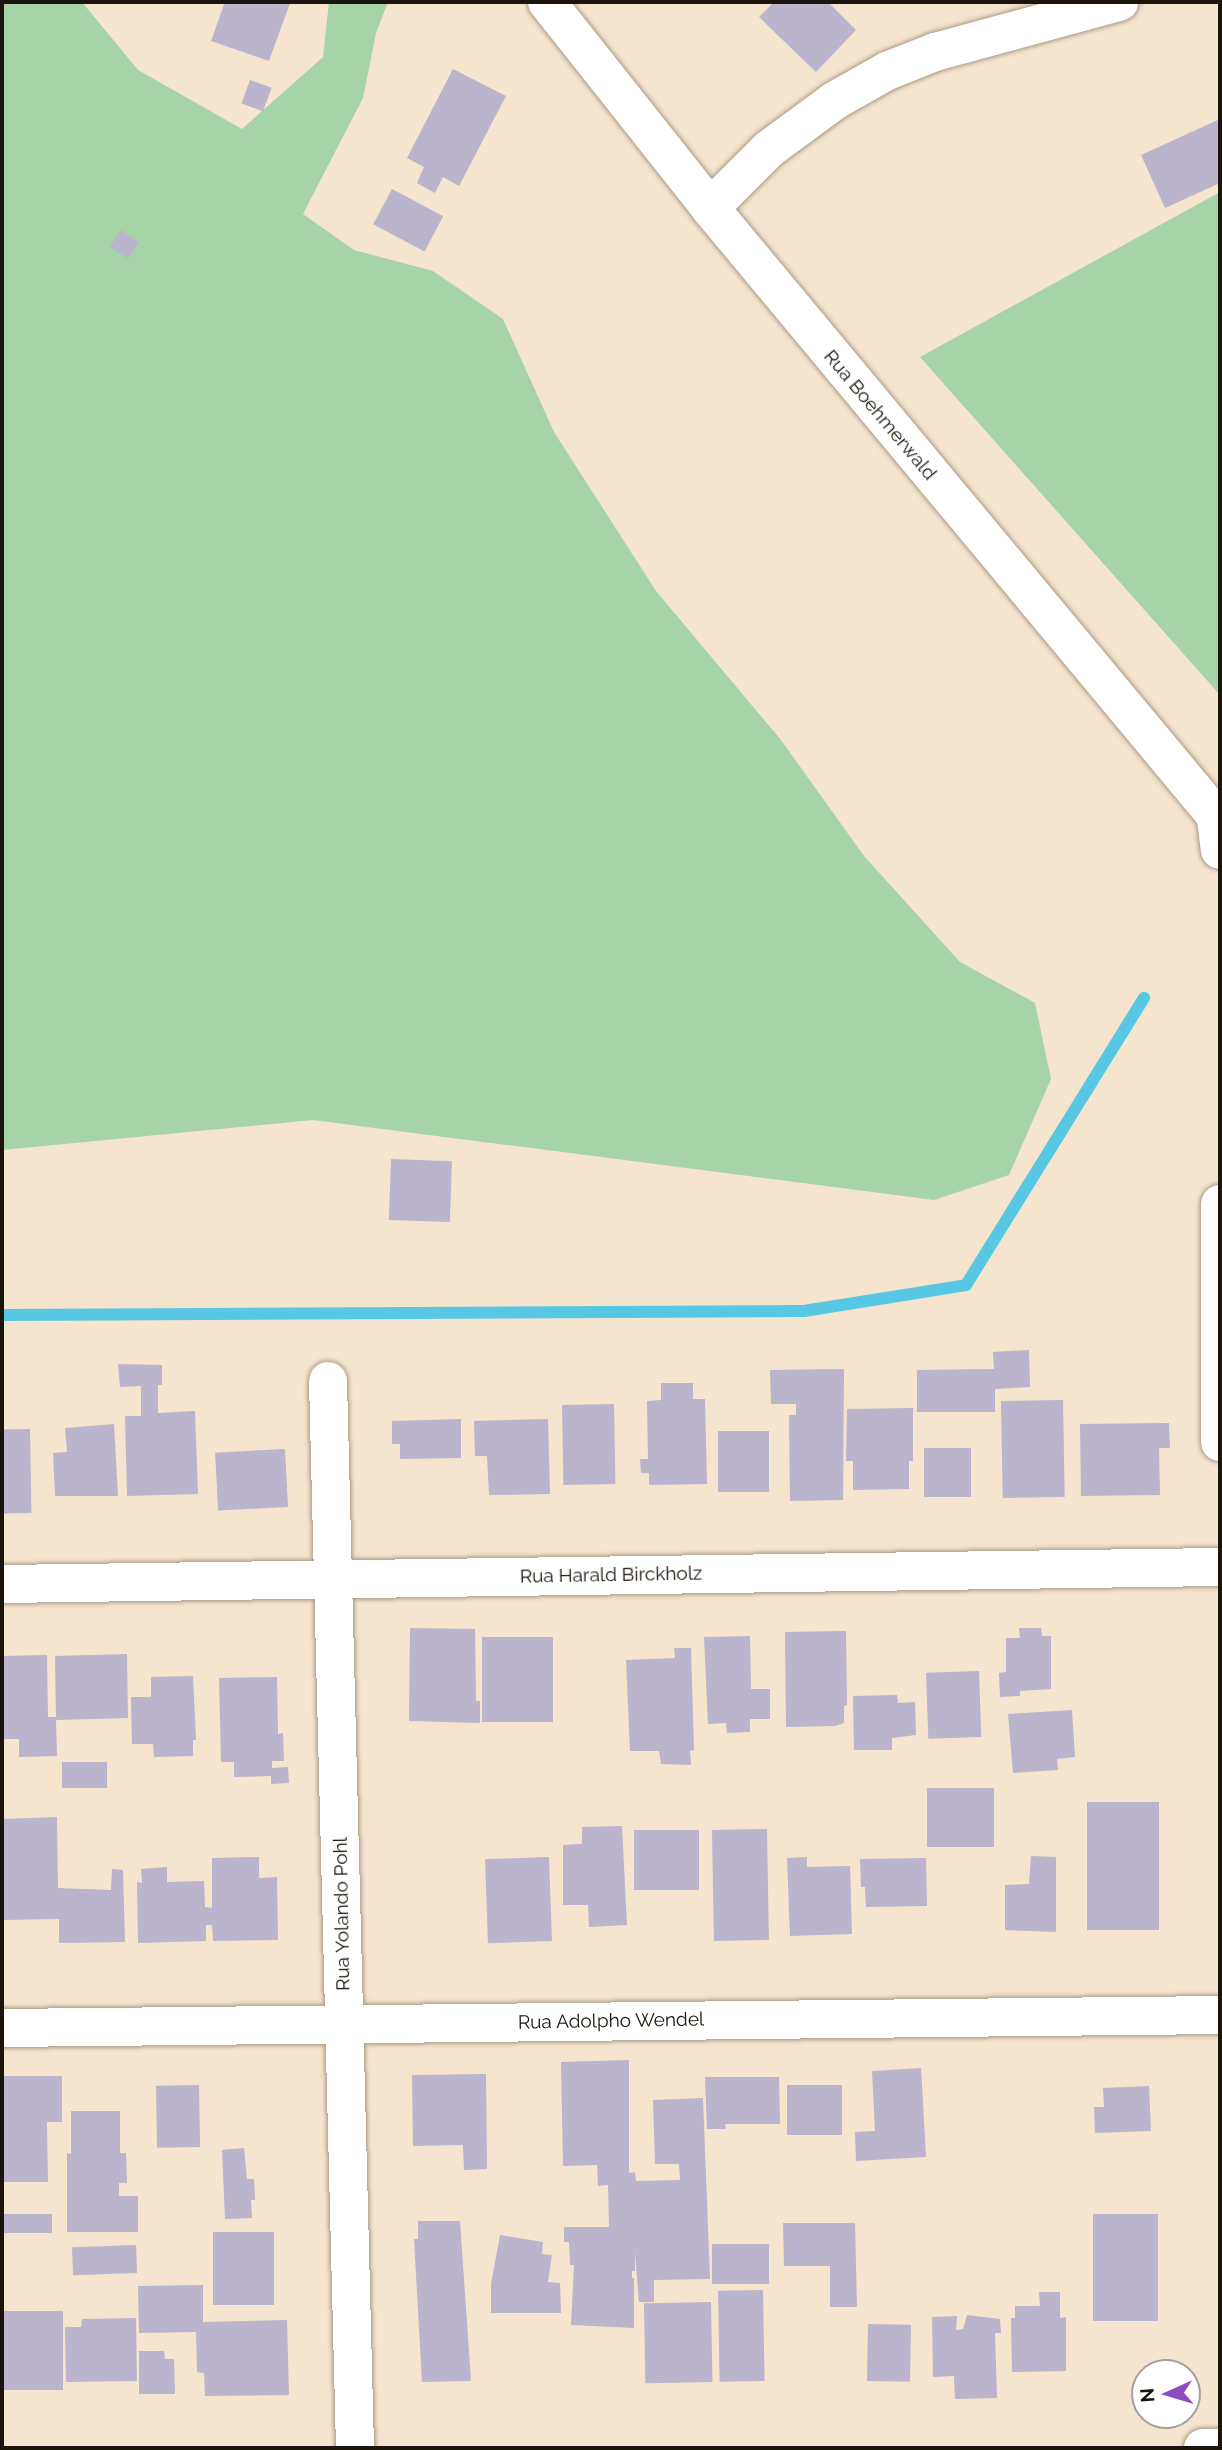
<!DOCTYPE html>
<html>
<head>
<meta charset="utf-8">
<style>
	body { margin:0 }
	#map { position:relative; width:1222px; height:2450px; overflow:hidden; background:#f5e4ce; font-family:Raleway,sans-serif }
	div>[style] { position:absolute }
	[style*='--x'] { left:calc(var(--x)*1px); top:calc(var(--y)*1px); width:calc(var(--w)*1px); rotate:calc(var(--a)*1deg) }
	.green>* { inset:0; background:#a7d4a7 }
	.stream>* { height:12px; margin:-6px; padding:0 6px; transform-origin:6px; border-radius:6px; background:#57c7e4 }
	.building>* { inset:0; background:#bab4cd; transform-origin:0 0 }
	.roads { filter:drop-shadow(0 0 2px #aa9a85) drop-shadow(0 0 2px #aa9a85) }
	.minor>* { height:38px; margin:-19px; padding:0 19px; transform-origin:19px; border-radius:19px; background:#fff }
	.tertiary>* { height:38px; margin:-19px; padding:0 19px; transform-origin:19px; border-radius:19px; background:#fff }
	.secondary>* { height:38px; margin:-19px; padding:0 19px; transform-origin:19px; border-radius:19px; background:#fff }
	span { translate:-50% -50%; white-space:nowrap; text-align:center; line-height:1.15; -webkit-text-stroke:5px #fff; paint-order:stroke }
	.street-label { font-size:19px; color:#1a140c }
	.frame { position:absolute; inset:0; border:4px solid #1a140c; pointer-events:none }
	.north { position:absolute; left:1131px; top:2359px; width:70px; height:70px; box-sizing:border-box; background:#fff; border:2px solid #a3a19e; border-radius:50%; rotate:266deg; font-size:19px; font-weight:700; line-height:28px; text-align:center; color:#1a140c }
	.north::after { content:''; display:block; margin:auto; width:24px; height:32px; background:#8e4cc1; clip-path:polygon(50% 0,100% 100%,50% 72%,0 100%) }
</style>
</head>
<body>
<div id="map">
	<div class="green">
		<i style="clip-path:polygon(2px 2px,82px 2px,138px 70px,242px 129px,323px 57px,329px 2px,388px 2px,376px 33px,363px 98px,303px 214px,354px 250px,433px 271px,503px 319px,554px 432px,656px 591px,781px 740px,864px 856px,960px 962px,1035px 1003px,1051px 1079px,1009px 1175px,934px 1200px,313px 1120px,2px 1150px)"></i>
		<i style="clip-path:polygon(1220px 192px,1220px 695px,920px 357px)"></i>
	</div>
	<div class="stream">
		<i style="--x:2;--y:1315;--w:802;--a:-0.29"></i>
		<i style="--x:804;--y:1311;--w:164;--a:-9.1"></i>
		<i style="--x:966;--y:1285;--w:338;--a:-58.2"></i>
	</div>
	<div class="building">
		<i style="clip-path:polygon(225px 2px,290px 3px,269px 61px,211px 41px)"></i>
		<i style="clip-path:polygon(774px 2px,828px 2px,856px 30px,816px 72px,759px 17px)"></i>
		<i style="clip-path:polygon(453px 69px,506px 96px,459px 186px,443px 177px,435px 193px,417px 183px,424px 167px,407px 158px)"></i>
		<i style="left:250px;top:80px;width:23px;height:25px;rotate:20deg"></i>
		<i style="clip-path:polygon(1220px 119px,1220px 183px,1165px 208px,1141px 155px)"></i>
		<i style="left:392px;top:189px;width:58px;height:40px;rotate:28deg"></i>
		<i style="left:121px;top:230px;width:22px;height:20px;rotate:34deg"></i>
		<i style="left:391px;top:1159px;width:61px;height:61px;rotate:2deg"></i>
		<i style="clip-path:polygon(1029px 1350px,1030px 1387px,995px 1389px,995px 1412px,917px 1412px,917px 1370px,994px 1369px,993px 1352px)"></i>
		<i style="clip-path:polygon(118px 1364px,162px 1365px,162px 1385px,158px 1385px,158px 1413px,195px 1411px,198px 1494px,127px 1496px,125px 1416px,141px 1416px,141px 1386px,120px 1387px)"></i>
		<i style="clip-path:polygon(844px 1369px,843px 1500px,790px 1501px,789px 1415px,796px 1415px,796px 1404px,771px 1404px,770px 1370px)"></i>
		<i style="clip-path:polygon(661px 1383px,693px 1383px,693px 1399px,705px 1399px,707px 1484px,649px 1485px,649px 1473px,641px 1473px,640px 1459px,648px 1459px,647px 1401px,661px 1400px)"></i>
		<i style="left:1063px;top:1400px;width:97px;height:62px;rotate:89deg"></i>
		<i style="left:614px;top:1404px;width:80px;height:52px;rotate:89deg"></i>
		<i style="clip-path:polygon(913px 1408px,913px 1461px,909px 1461px,909px 1489px,853px 1490px,853px 1461px,846px 1461px,847px 1409px)"></i>
		<i style="clip-path:polygon(461px 1419px,461px 1458px,400px 1459px,400px 1444px,392px 1444px,392px 1421px)"></i>
		<i style="clip-path:polygon(548px 1419px,550px 1494px,489px 1495px,487px 1456px,475px 1456px,474px 1421px)"></i>
		<i style="clip-path:polygon(1169px 1423px,1170px 1448px,1159px 1448px,1160px 1495px,1081px 1496px,1080px 1424px)"></i>
		<i style="clip-path:polygon(114px 1424px,118px 1496px,55px 1496px,53px 1453px,67px 1452px,65px 1428px)"></i>
		<i style="left:30px;top:1429px;width:84px;height:28px;rotate:89deg"></i>
		<i style="left:718px;top:1431px;width:51px;height:61px"></i>
		<i style="left:924px;top:1448px;width:47px;height:49px"></i>
		<i style="left:285px;top:1449px;width:58px;height:70px;rotate:87deg"></i>
		<i style="clip-path:polygon(410px 1628px,475px 1629px,476px 1701px,480px 1701px,480px 1723px,409px 1721px)"></i>
		<i style="clip-path:polygon(1019px 1628px,1041px 1628px,1042px 1636px,1051px 1636px,1051px 1689px,1020px 1691px,1020px 1696px,1000px 1697px,999px 1673px,1006px 1672px,1006px 1638px,1020px 1638px)"></i>
		<i style="clip-path:polygon(846px 1631px,847px 1705px,844px 1706px,844px 1723px,835px 1726px,786px 1727px,785px 1632px)"></i>
		<i style="clip-path:polygon(750px 1636px,751px 1689px,770px 1689px,770px 1719px,750px 1719px,750px 1732px,727px 1733px,726px 1723px,708px 1724px,704px 1637px)"></i>
		<i style="left:482px;top:1637px;width:71px;height:85px"></i>
		<i style="clip-path:polygon(674px 1648px,691px 1648px,694px 1750px,690px 1751px,691px 1765px,661px 1764px,659px 1751px,630px 1751px,626px 1660px,675px 1658px)"></i>
		<i style="clip-path:polygon(127px 1654px,128px 1718px,56px 1720px,57px 1756px,19px 1757px,19px 1739px,2px 1739px,2px 1656px,47px 1655px,48px 1717px,56px 1717px,55px 1656px)"></i>
		<i style="left:979px;top:1671px;width:66px;height:53px;rotate:88deg"></i>
		<i style="clip-path:polygon(193px 1676px,196px 1740px,193px 1740px,193px 1756px,154px 1757px,153px 1744px,132px 1744px,131px 1697px,151px 1697px,151px 1677px)"></i>
		<i style="clip-path:polygon(277px 1677px,278px 1734px,283px 1733px,284px 1761px,272px 1761px,272px 1768px,288px 1767px,289px 1783px,271px 1784px,271px 1776px,234px 1777px,234px 1762px,221px 1762px,219px 1678px)"></i>
		<i style="clip-path:polygon(897px 1695px,898px 1703px,915px 1702px,916px 1735px,892px 1738px,892px 1750px,854px 1750px,853px 1696px)"></i>
		<i style="clip-path:polygon(1072px 1710px,1075px 1757px,1057px 1759px,1058px 1770px,1013px 1773px,1008px 1714px)"></i>
		<i style="left:62px;top:1762px;width:45px;height:26px"></i>
		<i style="left:927px;top:1788px;width:67px;height:59px"></i>
		<i style="left:1087px;top:1802px;width:72px;height:128px"></i>
		<i style="clip-path:polygon(57px 1817px,58px 1888px,111px 1890px,112px 1869px,123px 1870px,125px 1942px,59px 1943px,59px 1919px,2px 1920px,2px 1819px)"></i>
		<i style="clip-path:polygon(622px 1826px,627px 1925px,589px 1927px,588px 1905px,563px 1905px,563px 1845px,582px 1844px,582px 1827px)"></i>
		<i style="left:767px;top:1829px;width:111px;height:55px;rotate:89deg"></i>
		<i style="left:634px;top:1830px;width:65px;height:60px"></i>
		<i style="clip-path:polygon(1031px 1856px,1056px 1857px,1056px 1932px,1005px 1930px,1005px 1885px,1029px 1884px)"></i>
		<i style="clip-path:polygon(259px 1857px,259px 1878px,277px 1877px,278px 1940px,213px 1941px,212px 1925px,206px 1925px,206px 1941px,138px 1943px,137px 1882px,142px 1883px,141px 1869px,167px 1867px,167px 1882px,204px 1881px,205px 1907px,212px 1908px,212px 1858px)"></i>
		<i style="left:549px;top:1857px;width:84px;height:64px;rotate:88deg"></i>
		<i style="clip-path:polygon(807px 1857px,807px 1867px,850px 1866px,852px 1934px,790px 1936px,787px 1858px)"></i>
		<i style="clip-path:polygon(926px 1858px,927px 1906px,866px 1907px,865px 1887px,861px 1887px,860px 1859px)"></i>
		<i style="clip-path:polygon(629px 2060px,629px 2173px,635px 2172px,636px 2181px,680px 2180px,679px 2164px,655px 2164px,653px 2100px,703px 2098px,710px 2279px,654px 2280px,654px 2302px,639px 2302px,635px 2252px,635px 2271px,632px 2271px,632px 2278px,634px 2278px,634px 2328px,571px 2325px,574px 2265px,570px 2265px,569px 2242px,564px 2242px,564px 2227px,609px 2227px,608px 2185px,598px 2186px,597px 2165px,563px 2166px,561px 2062px)"></i>
		<i style="clip-path:polygon(921px 2068px,926px 2157px,856px 2161px,855px 2132px,875px 2131px,872px 2071px)"></i>
		<i style="clip-path:polygon(486px 2074px,487px 2169px,464px 2170px,463px 2145px,413px 2146px,412px 2075px)"></i>
		<i style="clip-path:polygon(2px 2076px,62px 2076px,62px 2122px,47px 2122px,48px 2182px,2px 2182px)"></i>
		<i style="clip-path:polygon(705px 2077px,779px 2077px,780px 2124px,725px 2124px,726px 2129px,707px 2129px)"></i>
		<i style="left:199px;top:2085px;width:62px;height:43px;rotate:89deg"></i>
		<i style="left:842px;top:2085px;width:50px;height:55px;rotate:90deg"></i>
		<i style="clip-path:polygon(1149px 2086px,1151px 2131px,1095px 2133px,1094px 2107px,1104px 2107px,1103px 2088px)"></i>
		<i style="clip-path:polygon(71px 2111px,120px 2111px,120px 2153px,126px 2153px,127px 2183px,119px 2183px,119px 2196px,138px 2196px,138px 2232px,67px 2232px,67px 2153px,71px 2154px)"></i>
		<i style="clip-path:polygon(244px 2148px,247px 2179px,254px 2179px,255px 2200px,251px 2200px,252px 2218px,225px 2219px,222px 2150px)"></i>
		<i style="left:2px;top:2214px;width:50px;height:19px"></i>
		<i style="left:1158px;top:2214px;width:107px;height:65px;rotate:90deg"></i>
		<i style="clip-path:polygon(418px 2221px,460px 2221px,471px 2381px,422px 2382px,414px 2239px,418px 2239px)"></i>
		<i style="clip-path:polygon(783px 2223px,855px 2223px,857px 2307px,830px 2307px,830px 2266px,784px 2266px)"></i>
		<i style="left:213px;top:2232px;width:61px;height:73px"></i>
		<i style="clip-path:polygon(500px 2235px,543px 2242px,542px 2254px,552px 2255px,548px 2282px,560px 2283px,561px 2313px,491px 2313px,491px 2284px)"></i>
		<i style="left:712px;top:2244px;width:57px;height:40px"></i>
		<i style="left:136px;top:2245px;width:28px;height:64px;rotate:88deg"></i>
		<i style="clip-path:polygon(203px 2285px,203px 2322px,287px 2320px,289px 2395px,205px 2396px,204px 2373px,197px 2372px,196px 2332px,139px 2333px,138px 2286px)"></i>
		<i style="left:763px;top:2290px;width:91px;height:45px;rotate:89deg"></i>
		<i style="clip-path:polygon(1039px 2292px,1060px 2292px,1060px 2318px,1066px 2317px,1066px 2371px,1012px 2372px,1011px 2318px,1015px 2318px,1015px 2306px,1040px 2306px)"></i>
		<i style="left:711px;top:2302px;width:80px;height:67px;rotate:89deg"></i>
		<i style="left:63px;top:2311px;width:79px;height:61px;rotate:90deg"></i>
		<i style="clip-path:polygon(967px 2315px,1000px 2319px,1001px 2333px,995px 2333px,997px 2398px,955px 2399px,954px 2376px,933px 2377px,932px 2317px,957px 2316px,956px 2330px,963px 2329px)"></i>
		<i style="clip-path:polygon(136px 2318px,137px 2381px,66px 2382px,65px 2327px,81px 2327px,82px 2319px)"></i>
		<i style="left:868px;top:2324px;width:43px;height:57px;rotate:1deg"></i>
		<i style="clip-path:polygon(139px 2351px,164px 2351px,165px 2359px,174px 2359px,175px 2394px,139px 2394px)"></i>
	</div>
	<div class="roads">
		<div class="minor">
			<i style="--x:710;--y:208;--w:83;--a:-45"></i>
			<i style="--x:769;--y:149;--w:81;--a:-36.4"></i>
			<i style="--x:834;--y:101;--w:61;--a:-29.5"></i>
			<i style="--x:887;--y:71;--w:52;--a:-21.6"></i>
			<i style="--x:935;--y:52;--w:191;--a:-15.2"></i>
			<i style="--x:328;--y:1381;--w:1067;--a:88.55"></i>
			<i style="--x:2;--y:1584;--w:1218;--a:-0.8"></i>
			<i style="--x:2;--y:2028;--w:1218;--a:-0.61"></i>
			<i style="--x:1203;--y:2448;--w:17;--a:0"></i>
		</div>
		<div class="tertiary">
			<i style="--x:1216;--y:819;--w:31;--a:83"></i>
			<i style="--x:1220;--y:1204;--w:238;--a:90"></i>
		</div>
		<div class="secondary">
			<i style="--x:547;--y:2;--w:263;--a:51.6"></i>
			<i style="--x:710;--y:208;--w:797;--a:50.24"></i>
		</div>
	</div>
	<div class="street-label">
		<span style="left:880px;top:415px;rotate:50deg">Rua Boehmerwald</span>
		<span style="left:611px;top:1575px;rotate:-1deg">Rua Harald Birckholz</span>
		<span style="left:342px;top:1914px;rotate:-91deg">Rua Yolando Pohl</span>
		<span style="left:611px;top:2021px;rotate:-1deg">Rua Adolpho Wendel</span>
	</div>
	<div class="frame"></div>
	<div class="north">N</div>
</div>
</body>
</html>
